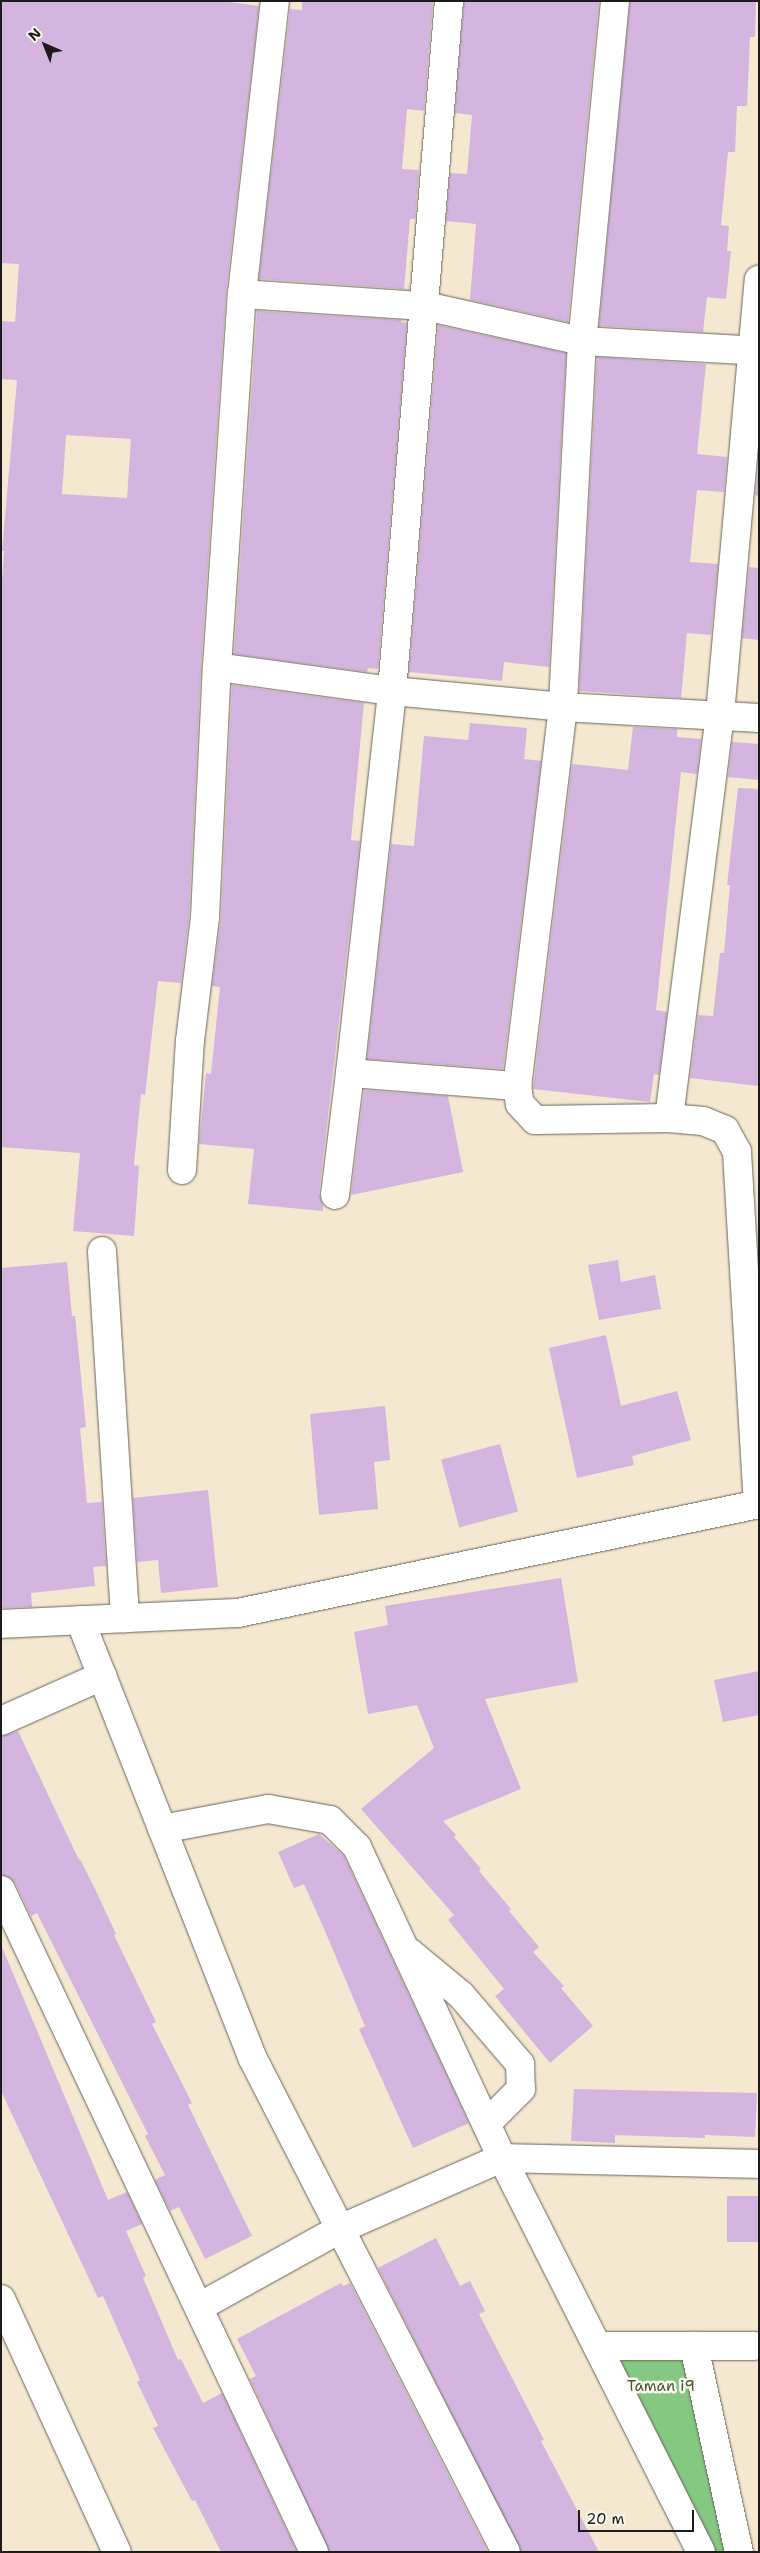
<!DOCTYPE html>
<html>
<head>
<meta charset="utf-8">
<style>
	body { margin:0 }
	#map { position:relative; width:760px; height:2553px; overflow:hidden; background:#f5e8d0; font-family:"Shantell Sans",sans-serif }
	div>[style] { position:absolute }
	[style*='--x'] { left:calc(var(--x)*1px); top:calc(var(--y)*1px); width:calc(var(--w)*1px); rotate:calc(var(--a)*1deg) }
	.green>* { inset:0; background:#85c882 }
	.building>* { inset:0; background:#d3b5e0; transform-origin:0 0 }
	.roads { filter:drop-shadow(0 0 1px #68635b) drop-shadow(0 0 1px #68635b) }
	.minor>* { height:28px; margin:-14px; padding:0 14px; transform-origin:14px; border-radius:14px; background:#fff }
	span { translate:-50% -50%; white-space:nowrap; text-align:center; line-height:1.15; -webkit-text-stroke:5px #fbf7ec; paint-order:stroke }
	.park-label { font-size:15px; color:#415840 }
	.frame { position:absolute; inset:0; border:2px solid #1c1c1c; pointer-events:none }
	.north { position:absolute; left:20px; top:20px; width:50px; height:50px; -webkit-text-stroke:4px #fbf7ec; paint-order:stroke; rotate:316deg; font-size:14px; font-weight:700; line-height:20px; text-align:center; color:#1c1c1c }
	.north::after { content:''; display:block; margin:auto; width:18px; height:22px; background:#1c1c1c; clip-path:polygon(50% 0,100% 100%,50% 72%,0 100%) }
	.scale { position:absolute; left:578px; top:2510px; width:116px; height:22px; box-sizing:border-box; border:2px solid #1c1c1c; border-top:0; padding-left:6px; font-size:15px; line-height:18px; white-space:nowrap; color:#1c1c1c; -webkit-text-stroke:4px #fbf7ec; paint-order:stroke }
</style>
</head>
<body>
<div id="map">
	<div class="green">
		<i style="clip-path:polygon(684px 2358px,727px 2552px,713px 2552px,615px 2359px)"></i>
	</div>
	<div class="building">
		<i style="clip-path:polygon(evenodd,1px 1px,221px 1px,259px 6px,226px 293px,201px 666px,189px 916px,181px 983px,158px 981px,145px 1095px,141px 1094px,134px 1165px,139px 1166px,134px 1236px,73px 1231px,80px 1153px,1px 1147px,1px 595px,4px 551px,2px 551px,17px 380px,1px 379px,1px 321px,15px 322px,19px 264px,1px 263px,1px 1px,66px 435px,131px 439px,127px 498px,62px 494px,66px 435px)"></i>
		<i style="clip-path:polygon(302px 1px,433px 1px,424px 111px,407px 109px,402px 169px,419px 170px,415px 219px,410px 219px,404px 289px,259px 279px,290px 9px,302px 10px)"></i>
		<i style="clip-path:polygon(464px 1px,599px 1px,568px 322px,470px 300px,476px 224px,446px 221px,450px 173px,467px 174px,472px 115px,455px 113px)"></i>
		<i style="clip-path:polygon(630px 1px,756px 1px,755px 37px,750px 37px,747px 106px,737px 106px,735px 152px,728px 152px,721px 225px,729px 226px,727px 251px,731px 251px,726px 299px,707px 297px,703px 332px,599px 326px)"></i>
		<i style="clip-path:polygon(257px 311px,401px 320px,401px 322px,407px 323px,378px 669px,368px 668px,367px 672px,234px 654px)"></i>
		<i style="clip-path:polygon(438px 325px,566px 353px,549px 667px,504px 662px,502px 681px,409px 672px)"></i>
		<i style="clip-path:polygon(597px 357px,706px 364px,697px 454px,727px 457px,724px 492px,697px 490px,690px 562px,718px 564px,711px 635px,687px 633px,681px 698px,579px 691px)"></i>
		<i style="clip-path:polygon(759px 460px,759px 496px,755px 495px)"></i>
		<i style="clip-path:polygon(749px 567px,759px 568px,759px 640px,742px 638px)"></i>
		<i style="clip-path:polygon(232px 685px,364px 703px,351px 840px,360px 841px,319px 1193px,323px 1205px,323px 1211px,248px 1204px,254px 1149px,199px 1144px,206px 1073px,211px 1074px,220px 987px,212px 986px,221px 918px)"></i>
		<i style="clip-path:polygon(470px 723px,527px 728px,524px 759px,541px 761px,503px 1069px,367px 1059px,391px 844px,414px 846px,424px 736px,468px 740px)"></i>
		<i style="clip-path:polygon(633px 727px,677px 729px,677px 737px,701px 739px,697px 774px,681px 772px,656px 1010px,667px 1012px,659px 1075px,654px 1074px,650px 1102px,533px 1089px,572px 764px,628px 770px)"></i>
		<i style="clip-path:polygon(732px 742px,759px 744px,759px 780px,728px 777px)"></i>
		<i style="clip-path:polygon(738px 788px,759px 789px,759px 1086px,690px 1078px,698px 1015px,713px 1016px,720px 953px,724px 953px,730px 885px,727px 885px)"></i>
		<i style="clip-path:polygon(364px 1090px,448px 1096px,463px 1172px,351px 1195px)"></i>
		<i style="clip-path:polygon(618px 1260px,621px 1282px,655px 1275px,661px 1309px,599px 1320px,588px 1265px)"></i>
		<i style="clip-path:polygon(67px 1262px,72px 1316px,75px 1316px,86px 1427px,80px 1428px,87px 1503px,102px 1502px,106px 1566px,93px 1567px,95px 1586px,31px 1593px,32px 1607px,1px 1608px,1px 1268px)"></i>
		<i style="clip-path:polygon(606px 1335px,621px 1406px,677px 1391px,691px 1440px,632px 1456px,634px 1465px,577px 1478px,549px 1348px)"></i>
		<i style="clip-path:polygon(385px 1406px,390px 1460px,374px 1462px,378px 1509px,319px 1515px,310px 1414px)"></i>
		<i style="left:500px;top:1444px;width:70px;height:61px;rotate:75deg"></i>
		<i style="clip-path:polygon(208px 1490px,218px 1587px,161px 1593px,158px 1560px,137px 1562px,133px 1498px)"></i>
		<i style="clip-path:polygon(561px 1578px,578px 1682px,485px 1699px,521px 1789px,443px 1821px,456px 1835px,454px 1837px,481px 1869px,479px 1871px,511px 1909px,509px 1911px,539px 1947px,533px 1952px,564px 1986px,561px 1988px,593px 2026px,550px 2063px,495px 1996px,504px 1989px,448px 1920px,454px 1915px,361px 1809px,434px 1748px,417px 1705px,368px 1714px,354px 1632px,388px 1625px,385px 1606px)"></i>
		<i style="clip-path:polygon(759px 1671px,759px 1715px,723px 1722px,714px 1680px)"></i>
		<i style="clip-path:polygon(18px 1731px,79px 1860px,80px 1859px,96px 1891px,116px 1934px,114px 1935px,156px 2022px,152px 2024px,192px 2103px,188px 2105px,252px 2236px,205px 2259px,179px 2207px,170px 2211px,155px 2180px,165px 2175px,145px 2136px,148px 2134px,37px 1913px,31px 1916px,15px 1883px,9px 1877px,1px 1875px,1px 1736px)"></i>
		<i style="clip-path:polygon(319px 1834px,344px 1856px,469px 2123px,413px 2148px,359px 2029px,365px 2026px,325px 1931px,304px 1884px,294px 1888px,278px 1852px)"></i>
		<i style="clip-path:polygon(2px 1947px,108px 2200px,127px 2192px,142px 2224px,126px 2231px,146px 2276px,143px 2278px,178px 2360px,181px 2359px,203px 2403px,222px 2393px,297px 2552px,221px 2552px,195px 2500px,192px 2501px,153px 2428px,158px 2426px,137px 2382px,140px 2380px,103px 2296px,98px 2298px,1px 2091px)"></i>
		<i style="clip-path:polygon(574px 2089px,757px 2093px,755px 2137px,705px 2135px,705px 2138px,615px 2135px,615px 2143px,571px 2141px)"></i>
		<i style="left:759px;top:2196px;width:46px;height:32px;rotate:90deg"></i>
		<i style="clip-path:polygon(436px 2238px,460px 2286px,470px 2281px,485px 2311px,479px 2314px,544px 2440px,541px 2441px,599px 2552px,521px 2552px,378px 2268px)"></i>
		<i style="clip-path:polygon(341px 2283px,343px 2286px,350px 2283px,488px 2552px,329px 2552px,250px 2379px,256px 2376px,237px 2339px)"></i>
	</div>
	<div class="roads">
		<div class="minor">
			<i style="--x:615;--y:1;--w:342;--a:95.5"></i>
			<i style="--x:582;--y:341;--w:366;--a:93"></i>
			<i style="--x:563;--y:707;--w:382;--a:96.9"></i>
			<i style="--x:517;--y:1086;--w:18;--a:81"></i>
			<i style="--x:520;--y:1104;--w:22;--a:47"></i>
			<i style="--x:535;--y:1120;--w:134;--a:-0.9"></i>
			<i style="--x:669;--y:1118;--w:34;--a:5"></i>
			<i style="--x:703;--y:1121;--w:24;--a:22"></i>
			<i style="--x:725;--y:1130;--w:25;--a:61"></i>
			<i style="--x:737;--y:1152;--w:353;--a:86.6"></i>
			<i style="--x:242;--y:294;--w:183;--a:3.8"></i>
			<i style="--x:425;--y:306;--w:161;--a:12.6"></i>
			<i style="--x:582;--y:341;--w:177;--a:3.2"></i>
			<i style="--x:217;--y:667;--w:177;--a:7.8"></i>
			<i style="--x:392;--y:691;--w:172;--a:5.3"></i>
			<i style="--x:563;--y:707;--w:196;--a:3.2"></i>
			<i style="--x:350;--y:1073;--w:168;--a:4.5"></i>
			<i style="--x:669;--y:1118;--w:407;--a:-82.8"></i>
			<i style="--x:720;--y:714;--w:436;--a:-84.9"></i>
			<i style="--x:182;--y:1170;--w:129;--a:-86.5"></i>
			<i style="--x:190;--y:1041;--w:125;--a:-83.1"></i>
			<i style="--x:205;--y:917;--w:250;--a:-87.3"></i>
			<i style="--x:217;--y:667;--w:374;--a:-86.2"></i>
			<i style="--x:242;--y:294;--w:295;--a:-83.6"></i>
			<i style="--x:335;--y:1195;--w:123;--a:-83"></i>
			<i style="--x:350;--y:1073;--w:384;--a:-83.7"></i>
			<i style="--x:392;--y:691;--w:692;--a:-85.28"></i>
			<i style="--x:102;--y:1251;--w:368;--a:86.4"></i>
			<i style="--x:80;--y:1620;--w:470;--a:68.5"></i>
			<i style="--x:252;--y:2057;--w:556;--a:62.84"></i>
			<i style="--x:1;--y:1624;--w:237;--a:-2.7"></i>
			<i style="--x:238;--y:1613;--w:532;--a:-11.82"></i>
			<i style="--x:1;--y:1721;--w:111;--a:-24"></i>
			<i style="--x:162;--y:1829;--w:108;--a:-10.7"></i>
			<i style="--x:268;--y:1809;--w:63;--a:10.1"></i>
			<i style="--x:330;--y:1820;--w:38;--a:45"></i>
			<i style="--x:357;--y:1847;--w:343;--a:65"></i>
			<i style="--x:502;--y:2158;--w:441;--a:63.2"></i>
			<i style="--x:1;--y:1890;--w:732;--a:64.69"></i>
			<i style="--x:409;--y:1952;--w:67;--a:39.6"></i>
			<i style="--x:461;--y:1995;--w:91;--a:49.5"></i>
			<i style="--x:520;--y:2064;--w:25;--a:88"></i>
			<i style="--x:521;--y:2089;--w:49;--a:135"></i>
			<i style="--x:1;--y:2299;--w:278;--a:65.4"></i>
			<i style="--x:199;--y:2307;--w:161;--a:-29"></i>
			<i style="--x:340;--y:2229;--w:177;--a:-23.7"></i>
			<i style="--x:502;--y:2158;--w:257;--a:1.3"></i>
			<i style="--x:597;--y:2346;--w:157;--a:0"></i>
			<i style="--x:694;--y:2346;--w:211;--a:77.7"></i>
		</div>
	</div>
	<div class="park-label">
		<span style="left:661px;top:2387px">Taman i9</span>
	</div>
	<div class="frame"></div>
	<div class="north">N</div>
	<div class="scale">20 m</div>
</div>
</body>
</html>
